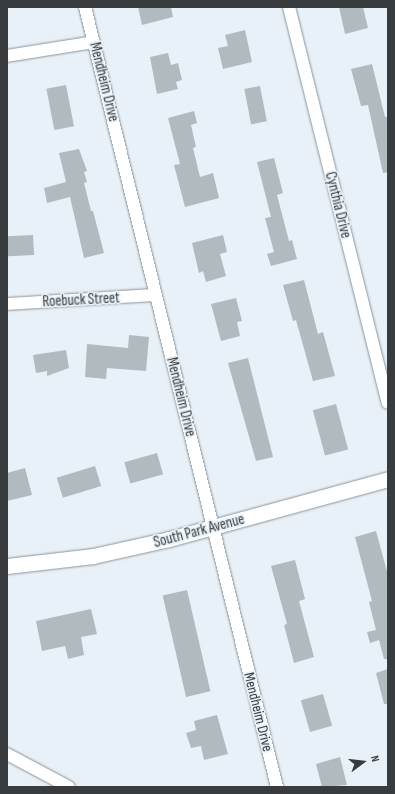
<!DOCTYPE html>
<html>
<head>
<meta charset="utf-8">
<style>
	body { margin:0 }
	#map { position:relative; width:395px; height:794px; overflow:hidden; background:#e8f1f7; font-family:"Sofia Sans Condensed",sans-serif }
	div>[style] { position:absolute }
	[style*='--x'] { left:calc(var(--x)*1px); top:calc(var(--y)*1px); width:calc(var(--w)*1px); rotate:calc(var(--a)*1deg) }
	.building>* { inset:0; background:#b1babf; transform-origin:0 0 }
	.roads { filter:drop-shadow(0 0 1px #8b949a) drop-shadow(0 0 1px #8b949a) }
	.minor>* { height:12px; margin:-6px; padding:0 6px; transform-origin:6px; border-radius:6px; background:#fff }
	.tertiary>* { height:15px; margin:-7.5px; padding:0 7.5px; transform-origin:7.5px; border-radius:7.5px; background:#fff }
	span { translate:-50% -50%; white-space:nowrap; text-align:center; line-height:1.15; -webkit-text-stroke:3.5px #e8f1f7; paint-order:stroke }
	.street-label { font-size:15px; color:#383c3e }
	.frame { position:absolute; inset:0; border:8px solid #383c3e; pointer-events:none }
	.north { position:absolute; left:343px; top:742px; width:40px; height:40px; -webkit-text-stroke:3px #e8f1f7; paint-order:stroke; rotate:75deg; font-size:11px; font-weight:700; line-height:16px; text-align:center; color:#383c3e }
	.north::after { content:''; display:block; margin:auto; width:14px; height:18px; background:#383c3e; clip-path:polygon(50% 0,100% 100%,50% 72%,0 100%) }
</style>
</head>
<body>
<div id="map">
	<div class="building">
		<i style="clip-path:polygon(138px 7px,171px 7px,173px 17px,142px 25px)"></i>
		<i style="clip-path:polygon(339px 7px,363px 7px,368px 28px,345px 34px)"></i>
		<i style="clip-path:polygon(245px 30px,252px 62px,223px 69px,218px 48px,228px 46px,225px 35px)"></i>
		<i style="clip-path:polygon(168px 53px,171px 65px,178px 63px,182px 80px,176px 82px,178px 89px,157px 94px,150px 57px)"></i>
		<i style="clip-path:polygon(372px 64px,385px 117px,388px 117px,388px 172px,383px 173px,368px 105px,361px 106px,351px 69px)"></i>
		<i style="left:66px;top:85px;width:42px;height:20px;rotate:79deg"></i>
		<i style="left:260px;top:86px;width:36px;height:16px;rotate:79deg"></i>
		<i style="clip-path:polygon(194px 111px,197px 123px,191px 125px,196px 147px,193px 148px,200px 177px,213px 173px,219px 198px,185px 207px,174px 165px,180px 164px,168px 118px)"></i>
		<i style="clip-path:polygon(79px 149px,87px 171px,84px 172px,87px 182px,84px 183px,91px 211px,93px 211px,104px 253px,84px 258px,70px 197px,47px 203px,44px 188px,66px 182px,59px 153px)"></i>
		<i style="clip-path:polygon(274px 158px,283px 193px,277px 195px,289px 241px,292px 240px,297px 259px,271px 266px,267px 254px,274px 252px,265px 218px,271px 217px,257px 162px)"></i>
		<i style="left:33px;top:235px;width:20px;height:26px;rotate:87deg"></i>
		<i style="clip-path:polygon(223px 235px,227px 252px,220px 254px,226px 276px,206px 282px,203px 271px,199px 273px,192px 243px)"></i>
		<i style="clip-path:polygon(304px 280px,318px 334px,323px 332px,335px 376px,313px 381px,296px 320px,293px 321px,283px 285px)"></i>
		<i style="clip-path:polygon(236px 298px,242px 321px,237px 322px,240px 336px,221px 341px,211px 304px)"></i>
		<i style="clip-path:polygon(129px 335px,149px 337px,146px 371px,107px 368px,106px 379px,85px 377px,87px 344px,128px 348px)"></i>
		<i style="clip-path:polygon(66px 350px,69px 368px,47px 376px,47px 371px,36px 373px,33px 355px)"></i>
		<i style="clip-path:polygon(248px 358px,273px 457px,256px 461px,228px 363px)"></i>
		<i style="left:336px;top:404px;width:47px;height:24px;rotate:75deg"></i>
		<i style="left:157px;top:453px;width:22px;height:34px;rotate:74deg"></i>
		<i style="left:95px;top:466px;width:21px;height:40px;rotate:73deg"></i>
		<i style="clip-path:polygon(25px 468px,32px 495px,7px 501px,7px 473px)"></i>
		<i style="clip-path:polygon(376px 531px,388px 575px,388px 659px,384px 659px,379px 640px,370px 643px,367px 632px,376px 630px,369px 602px,372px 601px,355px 537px)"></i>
		<i style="clip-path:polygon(295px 560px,305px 599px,299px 601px,314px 657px,294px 663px,284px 625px,287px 624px,271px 566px)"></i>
		<i style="left:187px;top:590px;width:104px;height:25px;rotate:77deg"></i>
		<i style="clip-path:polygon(91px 609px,97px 634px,81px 637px,84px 655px,68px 659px,65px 646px,42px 651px,36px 621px)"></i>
		<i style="clip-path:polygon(388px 669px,388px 704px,384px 704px,376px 673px)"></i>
		<i style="left:323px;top:694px;width:33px;height:23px;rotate:74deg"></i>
		<i style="clip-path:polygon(217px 715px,228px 754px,204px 760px,201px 746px,191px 748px,186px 733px,196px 730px,194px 721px)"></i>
		<i style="clip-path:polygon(340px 757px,347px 785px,322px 787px,316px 764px)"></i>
	</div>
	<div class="roads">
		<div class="minor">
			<i style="--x:85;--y:7;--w:803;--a:76.17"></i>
			<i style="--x:289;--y:7;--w:408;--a:76"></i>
			<i style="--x:7;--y:56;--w:88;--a:-9.1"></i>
			<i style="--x:7;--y:304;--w:149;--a:-3.5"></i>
			<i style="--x:7;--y:754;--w:70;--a:28"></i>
		</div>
		<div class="tertiary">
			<i style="--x:7;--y:566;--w:87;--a:-6.6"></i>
			<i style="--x:93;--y:556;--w:78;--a:-12.6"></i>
			<i style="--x:169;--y:539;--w:227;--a:-15.3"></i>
		</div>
	</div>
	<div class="street-label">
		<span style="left:104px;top:82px;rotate:76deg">Mendheim Drive</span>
		<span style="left:338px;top:205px;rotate:76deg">Cynthia Drive</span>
		<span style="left:81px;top:300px;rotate:-3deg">Roebuck Street</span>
		<span style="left:181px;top:397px;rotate:76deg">Mendheim Drive</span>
		<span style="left:199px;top:531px;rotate:-15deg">South Park Avenue</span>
		<span style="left:258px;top:712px;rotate:76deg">Mendheim Drive</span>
	</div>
	<div class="frame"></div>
	<div class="north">N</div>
</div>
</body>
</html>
